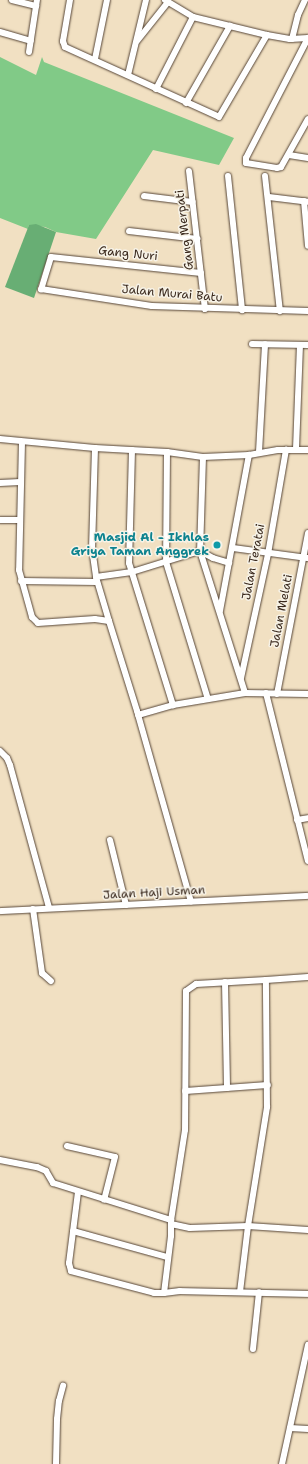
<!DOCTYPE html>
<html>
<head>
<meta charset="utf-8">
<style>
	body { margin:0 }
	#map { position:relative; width:308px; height:1464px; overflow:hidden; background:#f1e0c2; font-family:"Shantell Sans",sans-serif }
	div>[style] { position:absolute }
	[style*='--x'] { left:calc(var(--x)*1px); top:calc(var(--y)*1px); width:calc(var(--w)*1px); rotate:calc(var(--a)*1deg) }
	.green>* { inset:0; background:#81ca87 }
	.forest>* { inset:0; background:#68ae74 }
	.roads { filter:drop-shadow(0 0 1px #564537) drop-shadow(0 0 1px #564537) }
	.street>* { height:6px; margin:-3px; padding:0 3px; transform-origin:3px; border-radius:3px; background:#fff }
	.dots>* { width:11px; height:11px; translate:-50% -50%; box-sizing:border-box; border:2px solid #f7f3e8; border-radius:50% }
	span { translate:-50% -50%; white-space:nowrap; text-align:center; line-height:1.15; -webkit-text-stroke:3px #f7f3e8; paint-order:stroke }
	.street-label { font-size:12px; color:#3b2a1e }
	.culture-label { font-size:12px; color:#0d838f; font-weight:700 }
	.right { translate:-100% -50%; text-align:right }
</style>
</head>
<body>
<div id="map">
	<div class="green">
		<i style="clip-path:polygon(0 57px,36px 75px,42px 57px,44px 62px,234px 138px,219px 165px,153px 150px,96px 239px,56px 232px,45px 227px,29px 225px,28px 229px,0 218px)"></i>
	</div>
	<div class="forest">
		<i style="clip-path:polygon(36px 224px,56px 232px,34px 298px,5px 287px,29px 225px)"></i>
	</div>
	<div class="roads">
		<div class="street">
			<i style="--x:12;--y:0;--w:25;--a:14"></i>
			<i style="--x:70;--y:0;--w:42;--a:99.7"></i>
			<i style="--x:63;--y:41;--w:6;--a:72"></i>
			<i style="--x:65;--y:47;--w:169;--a:24.4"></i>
			<i style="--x:219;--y:117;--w:95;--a:-59.7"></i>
			<i style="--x:165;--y:0;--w:33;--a:31"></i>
			<i style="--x:193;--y:17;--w:76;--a:13.7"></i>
			<i style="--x:267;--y:35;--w:23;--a:10"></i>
			<i style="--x:290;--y:39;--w:18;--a:-3"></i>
			<i style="--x:0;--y:32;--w:32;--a:16"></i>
			<i style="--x:308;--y:38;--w:135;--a:117.3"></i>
			<i style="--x:246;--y:158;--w:5;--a:90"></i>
			<i style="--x:246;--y:163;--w:31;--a:9"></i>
			<i style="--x:277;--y:168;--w:4;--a:-14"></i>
			<i style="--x:281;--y:167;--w:55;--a:-60.6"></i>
			<i style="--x:292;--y:39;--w:25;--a:-76"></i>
			<i style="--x:298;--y:15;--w:17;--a:-65"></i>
			<i style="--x:137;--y:41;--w:50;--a:-51.5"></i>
			<i style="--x:29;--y:52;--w:53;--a:-81.3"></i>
			<i style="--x:95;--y:59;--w:60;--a:-78.5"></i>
			<i style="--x:128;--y:75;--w:77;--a:-76.5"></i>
			<i style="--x:156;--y:89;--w:81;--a:-62.8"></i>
			<i style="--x:186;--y:103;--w:89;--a:-60.3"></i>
			<i style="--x:289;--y:155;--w:19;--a:9"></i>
			<i style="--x:189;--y:171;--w:139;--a:83.4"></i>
			<i style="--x:228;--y:176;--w:135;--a:84"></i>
			<i style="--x:265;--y:176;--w:136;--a:83.7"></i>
			<i style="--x:144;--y:196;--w:49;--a:7"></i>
			<i style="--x:269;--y:197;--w:39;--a:7"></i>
			<i style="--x:304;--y:201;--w:45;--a:84.9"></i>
			<i style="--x:129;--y:231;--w:69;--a:6.6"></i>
			<i style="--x:201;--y:273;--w:151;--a:-173.9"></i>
			<i style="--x:51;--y:257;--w:34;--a:107"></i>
			<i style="--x:41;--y:289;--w:112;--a:8.7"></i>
			<i style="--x:152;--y:306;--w:156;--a:1.8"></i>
			<i style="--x:252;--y:344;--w:56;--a:1"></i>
			<i style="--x:0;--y:439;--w:95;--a:5.4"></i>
			<i style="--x:95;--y:448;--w:72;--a:3.2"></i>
			<i style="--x:167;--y:452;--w:36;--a:8"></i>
			<i style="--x:203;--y:457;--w:46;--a:-2.5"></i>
			<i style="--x:249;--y:455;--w:29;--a:-10"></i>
			<i style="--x:278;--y:450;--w:30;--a:0"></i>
			<i style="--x:22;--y:442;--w:128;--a:91.3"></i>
			<i style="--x:19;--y:570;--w:49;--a:74.5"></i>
			<i style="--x:32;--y:617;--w:8;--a:45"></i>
			<i style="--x:38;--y:623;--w:57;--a:-4"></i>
			<i style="--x:95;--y:619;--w:14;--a:8"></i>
			<i style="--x:109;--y:621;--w:94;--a:72.7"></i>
			<i style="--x:137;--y:711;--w:198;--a:74.2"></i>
			<i style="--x:95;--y:448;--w:100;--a:91.7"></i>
			<i style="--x:92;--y:548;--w:29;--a:82"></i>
			<i style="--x:96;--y:577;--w:46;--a:73.5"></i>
			<i style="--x:296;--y:449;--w:104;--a:-87.8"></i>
			<i style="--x:132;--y:450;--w:113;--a:91.5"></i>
			<i style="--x:129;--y:563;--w:149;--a:72.8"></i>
			<i style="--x:167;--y:452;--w:110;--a:90.5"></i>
			<i style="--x:166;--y:562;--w:143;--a:73"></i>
			<i style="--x:259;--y:452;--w:108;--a:-86.8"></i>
			<i style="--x:203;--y:457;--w:94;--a:91.8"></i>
			<i style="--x:200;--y:551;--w:149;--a:72.4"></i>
			<i style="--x:0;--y:483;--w:20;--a:-3"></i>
			<i style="--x:0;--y:520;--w:20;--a:0"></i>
			<i style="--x:233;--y:548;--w:75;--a:7.7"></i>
			<i style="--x:96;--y:577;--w:36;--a:-8"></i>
			<i style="--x:132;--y:572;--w:71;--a:-17.2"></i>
			<i style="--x:200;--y:551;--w:15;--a:28"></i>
			<i style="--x:213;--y:558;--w:17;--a:17"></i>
			<i style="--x:21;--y:581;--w:76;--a:0.8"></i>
			<i style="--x:220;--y:611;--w:159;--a:-79.5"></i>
			<i style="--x:241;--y:678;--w:127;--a:-77.7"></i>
			<i style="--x:268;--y:554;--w:106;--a:-80.2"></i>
			<i style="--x:266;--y:693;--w:173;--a:76"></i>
			<i style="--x:277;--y:694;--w:164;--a:-79.1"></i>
			<i style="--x:138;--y:715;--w:36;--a:-16"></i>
			<i style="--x:173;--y:705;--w:73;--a:-9.5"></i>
			<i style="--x:245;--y:693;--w:63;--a:0.9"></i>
			<i style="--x:0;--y:751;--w:10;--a:45"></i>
			<i style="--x:7;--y:758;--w:8;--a:67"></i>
			<i style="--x:10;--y:765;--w:148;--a:74.7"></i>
			<i style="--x:297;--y:820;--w:11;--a:-10"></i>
			<i style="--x:110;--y:840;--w:67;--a:76.2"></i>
			<i style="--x:33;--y:909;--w:65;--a:82"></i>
			<i style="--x:42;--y:973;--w:12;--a:42"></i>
			<i style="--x:0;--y:911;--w:308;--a:-2.8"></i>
			<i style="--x:266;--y:980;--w:70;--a:176.7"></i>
			<i style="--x:196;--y:984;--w:12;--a:145"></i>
			<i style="--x:186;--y:991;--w:139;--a:90.4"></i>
			<i style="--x:185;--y:1130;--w:91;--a:98.8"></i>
			<i style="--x:171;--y:1220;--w:16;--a:90"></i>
			<i style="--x:171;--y:1236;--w:57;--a:97"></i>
			<i style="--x:164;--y:1293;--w:16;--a:-7"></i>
			<i style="--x:180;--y:1291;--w:128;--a:1.3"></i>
			<i style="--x:225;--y:982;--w:106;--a:88.9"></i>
			<i style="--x:185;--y:1091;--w:83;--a:-4.1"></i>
			<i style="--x:67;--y:1146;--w:49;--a:12.9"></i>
			<i style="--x:115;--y:1157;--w:44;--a:104.3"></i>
			<i style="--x:0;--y:1160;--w:38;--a:11"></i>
			<i style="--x:37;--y:1167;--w:10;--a:24"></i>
			<i style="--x:46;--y:1171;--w:14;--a:60"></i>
			<i style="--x:53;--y:1183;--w:124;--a:17.4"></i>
			<i style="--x:78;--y:1192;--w:72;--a:97.2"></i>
			<i style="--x:69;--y:1263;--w:8;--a:76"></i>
			<i style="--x:71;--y:1271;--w:86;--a:14.8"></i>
			<i style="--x:154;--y:1293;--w:10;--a:0"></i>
			<i style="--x:171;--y:1224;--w:19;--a:12"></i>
			<i style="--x:190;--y:1228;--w:58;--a:-2"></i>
			<i style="--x:248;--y:1226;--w:60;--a:3.8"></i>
			<i style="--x:73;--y:1231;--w:98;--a:15.5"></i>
			<i style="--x:240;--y:1292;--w:66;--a:-83.1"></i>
			<i style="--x:248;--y:1226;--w:121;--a:-80.9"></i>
			<i style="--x:267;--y:1107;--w:127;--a:-90.5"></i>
			<i style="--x:266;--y:980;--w:42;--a:-4.1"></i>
			<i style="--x:253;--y:1349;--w:57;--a:-84"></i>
			<i style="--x:290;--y:1428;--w:18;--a:3"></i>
			<i style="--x:56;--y:1464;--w:45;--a:-88.7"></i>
			<i style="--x:57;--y:1419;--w:18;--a:-84"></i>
			<i style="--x:59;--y:1401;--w:16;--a:-75"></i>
			<i style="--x:282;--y:1464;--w:122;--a:-77.7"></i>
		</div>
	</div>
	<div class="dots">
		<i style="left:217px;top:545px;background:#0f9aa8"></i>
	</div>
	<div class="street-label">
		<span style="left:185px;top:230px;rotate:-97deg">Gang Merpati</span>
		<span style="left:128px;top:254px;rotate:6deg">Gang Nuri</span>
		<span style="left:172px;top:294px;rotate:5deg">Jalan Murai Batu</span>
		<span style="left:254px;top:562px;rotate:-79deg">Jalan Teratai</span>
		<span style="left:282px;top:611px;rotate:-79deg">Jalan Melati</span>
		<span style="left:154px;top:893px;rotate:-3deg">Jalan Haji Usman</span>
	</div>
	<div class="culture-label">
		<span class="right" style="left:209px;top:545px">Masjid Al - Ikhlas<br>Griya Taman Anggrek</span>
	</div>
</div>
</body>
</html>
